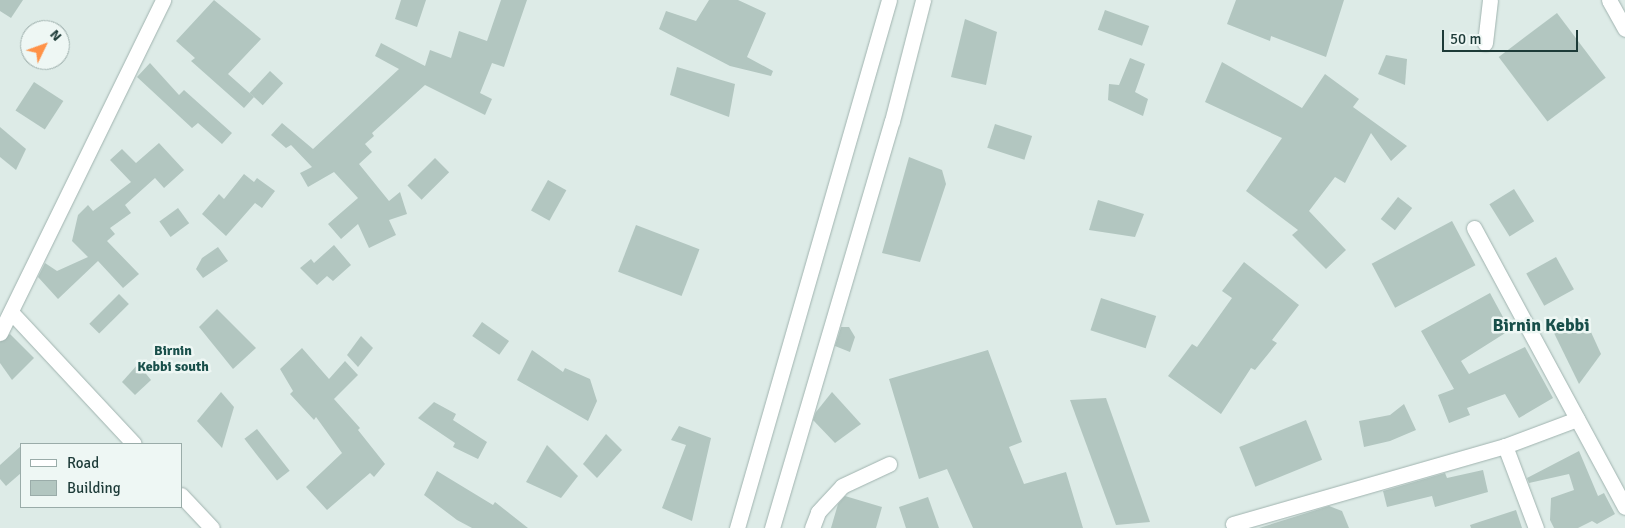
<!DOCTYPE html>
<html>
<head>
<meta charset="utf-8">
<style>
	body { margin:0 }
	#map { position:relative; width:1625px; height:528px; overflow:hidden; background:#ddebe7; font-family:Signika,sans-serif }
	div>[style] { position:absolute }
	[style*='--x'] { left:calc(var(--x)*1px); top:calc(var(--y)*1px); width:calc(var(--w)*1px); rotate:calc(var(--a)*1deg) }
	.building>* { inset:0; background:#b2c6c0; transform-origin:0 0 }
	.roads { filter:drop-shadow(0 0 1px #a0b3af) drop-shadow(0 0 1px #a0b3af) }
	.street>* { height:15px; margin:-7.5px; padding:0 7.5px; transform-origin:7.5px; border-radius:7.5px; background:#fff }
	.secondary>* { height:15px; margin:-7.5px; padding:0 7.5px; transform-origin:7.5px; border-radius:7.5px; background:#fff }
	span { translate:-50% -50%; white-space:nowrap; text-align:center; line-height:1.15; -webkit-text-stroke:5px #eef7f4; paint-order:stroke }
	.neighbourhood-label { font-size:14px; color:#184f4a; font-weight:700 }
	.district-label { font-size:18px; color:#184f4a; font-weight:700 }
	.legend { position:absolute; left:20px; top:443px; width:162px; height:65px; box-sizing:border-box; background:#eef7f4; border:1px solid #9aaca9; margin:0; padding:6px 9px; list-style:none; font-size:15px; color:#1d3b38 }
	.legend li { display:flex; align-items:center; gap:10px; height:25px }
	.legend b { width:25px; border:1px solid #9aaca9 }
	.north { position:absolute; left:20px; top:20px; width:50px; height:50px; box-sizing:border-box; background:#eef7f4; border:1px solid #9aaca9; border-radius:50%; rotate:48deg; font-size:14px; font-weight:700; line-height:20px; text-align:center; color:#1d3b38 }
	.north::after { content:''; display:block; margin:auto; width:18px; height:22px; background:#ff9247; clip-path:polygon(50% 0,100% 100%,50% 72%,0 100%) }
	.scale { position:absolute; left:1442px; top:30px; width:136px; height:22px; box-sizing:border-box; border:2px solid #1d3b38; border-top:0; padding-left:6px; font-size:15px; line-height:18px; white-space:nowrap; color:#1d3b38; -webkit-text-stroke:4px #eef7f4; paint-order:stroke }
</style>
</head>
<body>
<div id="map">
	<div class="building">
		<i style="clip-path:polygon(0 0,23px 0,11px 18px,0 11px)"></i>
		<i style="clip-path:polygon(214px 0,261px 39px,228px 74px,254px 97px,244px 108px,191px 61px,195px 58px,176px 41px)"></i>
		<i style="clip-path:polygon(401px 0,426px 0,417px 27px,395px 19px)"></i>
		<i style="clip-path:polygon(501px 0,527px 0,504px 67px,492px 63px,480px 93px,492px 99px,485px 115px,425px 85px,372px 133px,374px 136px,365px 144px,372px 152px,359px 164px,389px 201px,400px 192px,407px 214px,389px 220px,396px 235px,369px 248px,358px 224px,341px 239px,328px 224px,358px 198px,334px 172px,308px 187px,300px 173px,312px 167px,291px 145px,286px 148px,271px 135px,282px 123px,313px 149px,399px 69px,375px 56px,381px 43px,425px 66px,430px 50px,451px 58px,459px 31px,487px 41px)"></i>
		<i style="clip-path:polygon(709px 0,738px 0,766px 13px,747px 57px,773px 71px,771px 76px,730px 66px,659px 29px,666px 11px,696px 21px)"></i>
		<i style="clip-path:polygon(1236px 0,1344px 0,1326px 57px,1271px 36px,1270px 41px,1227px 24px)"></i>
		<i style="left:1105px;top:10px;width:47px;height:21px;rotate:20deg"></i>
		<i style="left:1557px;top:13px;width:81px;height:73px;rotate:53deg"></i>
		<i style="clip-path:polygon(965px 19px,997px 32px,986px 85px,951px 77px)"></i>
		<i style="clip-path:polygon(1386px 55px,1407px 59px,1405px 85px,1378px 74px)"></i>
		<i style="clip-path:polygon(1130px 58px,1145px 64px,1135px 92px,1148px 99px,1143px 116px,1108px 100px,1109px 84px,1119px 85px)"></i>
		<i style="clip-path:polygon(1222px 62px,1302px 108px,1325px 74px,1359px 99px,1353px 107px,1407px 146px,1391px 161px,1371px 133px,1345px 183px,1335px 177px,1309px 211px,1346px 250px,1326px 269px,1292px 235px,1298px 230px,1246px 191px,1282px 138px,1205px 102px)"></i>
		<i style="clip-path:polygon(150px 63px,179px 95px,184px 90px,232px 133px,222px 144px,198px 123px,192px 128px,137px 77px)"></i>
		<i style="clip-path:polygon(677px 67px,735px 84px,729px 117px,670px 95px)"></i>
		<i style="left:270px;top:71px;width:18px;height:30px;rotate:43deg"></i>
		<i style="left:34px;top:82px;width:35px;height:34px;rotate:33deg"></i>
		<i style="left:995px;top:124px;width:39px;height:25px;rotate:18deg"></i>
		<i style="clip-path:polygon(0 127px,26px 149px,16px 170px,0 157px)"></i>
		<i style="clip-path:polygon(159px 143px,184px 170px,164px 188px,155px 178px,125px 205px,131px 213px,110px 228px,115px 234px,107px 241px,139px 274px,123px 288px,98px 261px,58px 299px,38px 277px,45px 263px,57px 271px,88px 257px,72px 241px,78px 215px,88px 205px,93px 211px,131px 182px,110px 160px,122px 149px,136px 163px)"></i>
		<i style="clip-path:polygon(909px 157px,942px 170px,946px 184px,920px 262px,882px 253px)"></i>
		<i style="left:435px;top:158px;width:20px;height:39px;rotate:45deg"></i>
		<i style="clip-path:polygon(244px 174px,254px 182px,257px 178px,275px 191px,262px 208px,255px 203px,226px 236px,202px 214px,219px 194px,224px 199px)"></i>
		<i style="left:548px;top:180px;width:21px;height:35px;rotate:29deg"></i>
		<i style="left:1514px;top:189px;width:38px;height:29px;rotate:58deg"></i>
		<i style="left:1398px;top:197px;width:18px;height:28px;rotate:38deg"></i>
		<i style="clip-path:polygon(1098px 200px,1144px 214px,1135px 237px,1089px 230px)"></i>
		<i style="left:178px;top:208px;width:19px;height:23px;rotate:54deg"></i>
		<i style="left:1452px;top:221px;width:50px;height:91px;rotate:62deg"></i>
		<i style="left:636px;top:225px;width:68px;height:50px;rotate:21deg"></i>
		<i style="clip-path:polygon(334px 245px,351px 265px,333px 281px,327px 276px,317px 285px,300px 268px,311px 259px,314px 263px)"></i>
		<i style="clip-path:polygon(218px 247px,228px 261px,203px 278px,196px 269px,202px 258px)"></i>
		<i style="left:1556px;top:257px;width:37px;height:34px;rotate:61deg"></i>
		<i style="clip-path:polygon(1244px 262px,1299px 305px,1272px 340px,1277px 343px,1255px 370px,1251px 368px,1221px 414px,1168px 376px,1192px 344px,1197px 347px,1232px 298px,1222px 291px)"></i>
		<i style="clip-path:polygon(1490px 293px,1510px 330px,1461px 361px,1469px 374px,1525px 347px,1553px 398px,1519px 418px,1505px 394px,1467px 408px,1470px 415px,1449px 423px,1438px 395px,1454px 389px,1421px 331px)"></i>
		<i style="left:119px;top:294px;width:14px;height:42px;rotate:45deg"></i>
		<i style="left:1101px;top:298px;width:58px;height:34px;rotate:18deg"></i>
		<i style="clip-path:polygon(217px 309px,256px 348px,233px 369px,199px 327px)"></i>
		<i style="clip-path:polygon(1585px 319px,1601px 354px,1579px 384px,1554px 333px)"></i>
		<i style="left:482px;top:322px;width:33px;height:17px;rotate:35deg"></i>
		<i style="clip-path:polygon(841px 327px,849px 327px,855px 337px,850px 352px,835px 346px)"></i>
		<i style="clip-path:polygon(10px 334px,34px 358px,12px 380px,0 363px,0 342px)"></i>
		<i style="clip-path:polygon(361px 336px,373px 348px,358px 367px,347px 355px)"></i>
		<i style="clip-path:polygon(302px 348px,329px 379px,345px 361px,358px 375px,334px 399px,360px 428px,358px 430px,385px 464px,374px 477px,370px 473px,327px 510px,306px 487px,342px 453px,316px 417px,314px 420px,290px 394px,293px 391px,280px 369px)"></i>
		<i style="clip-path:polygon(532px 350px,563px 372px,565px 368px,590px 379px,597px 401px,588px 421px,517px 380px)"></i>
		<i style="clip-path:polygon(988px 350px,1022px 442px,1009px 447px,1024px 484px,1066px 472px,1083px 528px,973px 528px,947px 469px,919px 479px,889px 379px)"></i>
		<i style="clip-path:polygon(138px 364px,151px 380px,135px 395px,122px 382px)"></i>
		<i style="clip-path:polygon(221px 392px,234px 407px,222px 448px,197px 421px)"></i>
		<i style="clip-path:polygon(832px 392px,861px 424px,835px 443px,813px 420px,816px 412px)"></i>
		<i style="clip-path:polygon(1106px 398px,1150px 522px,1116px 525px,1070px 400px)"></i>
		<i style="clip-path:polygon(434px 402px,456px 414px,453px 420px,487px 442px,478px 459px,453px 447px,455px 443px,418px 418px)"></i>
		<i style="clip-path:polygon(1404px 404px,1416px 430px,1390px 441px,1364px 447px,1359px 421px,1390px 415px)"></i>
		<i style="left:1306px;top:420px;width:43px;height:72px;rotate:68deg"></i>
		<i style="clip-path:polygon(679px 426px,711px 438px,692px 521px,662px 508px,686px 445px,671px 440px)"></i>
		<i style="left:257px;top:429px;width:53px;height:16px;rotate:52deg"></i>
		<i style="clip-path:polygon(606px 434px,622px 450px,597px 478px,583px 464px)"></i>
		<i style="clip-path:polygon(547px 445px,578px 476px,561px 498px,526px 482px)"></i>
		<i style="clip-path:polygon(21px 446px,21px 473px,6px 486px,0 479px,0 465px)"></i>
		<i style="clip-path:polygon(1579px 451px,1598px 496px,1604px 493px,1615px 514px,1597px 524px,1592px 521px,1578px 528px,1554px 528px,1550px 520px,1551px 498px,1574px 490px,1569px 474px,1529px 483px,1527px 478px)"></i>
		<i style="clip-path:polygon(1483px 470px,1488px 492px,1435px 507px,1432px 496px,1387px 507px,1383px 491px,1445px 473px,1447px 478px)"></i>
		<i style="clip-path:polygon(437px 471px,493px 505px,495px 502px,528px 528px,472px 528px,457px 520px,424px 495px)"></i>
		<i style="clip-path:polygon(845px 496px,882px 507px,876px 528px,831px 528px,838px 504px)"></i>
		<i style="clip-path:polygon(928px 497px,939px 528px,906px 528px,899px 507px)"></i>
		<i style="clip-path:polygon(1329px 506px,1342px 511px,1349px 528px,1259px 528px)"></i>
		<i style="clip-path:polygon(1516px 510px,1522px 528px,1471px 528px,1470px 525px)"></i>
	</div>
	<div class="roads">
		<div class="street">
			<i style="--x:1609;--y:0;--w:33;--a:61"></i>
			<i style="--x:1485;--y:43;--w:43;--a:-83.4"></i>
			<i style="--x:1474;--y:228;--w:317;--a:61.6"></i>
			<i style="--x:11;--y:312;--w:180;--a:47"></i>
			<i style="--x:0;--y:333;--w:371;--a:-63.9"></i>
			<i style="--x:1505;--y:446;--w:77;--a:-20.6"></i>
			<i style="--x:181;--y:495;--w:45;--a:46.8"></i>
			<i style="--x:1233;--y:524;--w:283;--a:-16"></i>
			<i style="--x:1505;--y:446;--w:88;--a:69.3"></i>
			<i style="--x:812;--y:528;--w:17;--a:-69"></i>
			<i style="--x:818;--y:512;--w:35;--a:-47"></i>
			<i style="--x:842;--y:486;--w:52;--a:-25.1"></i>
		</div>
		<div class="secondary">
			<i style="--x:737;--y:528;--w:549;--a:-73.94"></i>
			<i style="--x:772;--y:528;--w:424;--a:-73.6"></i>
			<i style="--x:892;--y:121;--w:125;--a:-75.6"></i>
		</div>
	</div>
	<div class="neighbourhood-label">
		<span style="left:173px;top:359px">Birnin<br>Kebbi south</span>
	</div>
	<div class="district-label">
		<span style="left:1541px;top:325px">Birnin Kebbi</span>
	</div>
	<ul class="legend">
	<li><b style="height:6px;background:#fff"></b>Road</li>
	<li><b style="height:14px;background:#b2c6c0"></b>Building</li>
	</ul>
	<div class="north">N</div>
	<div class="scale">50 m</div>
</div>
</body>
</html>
